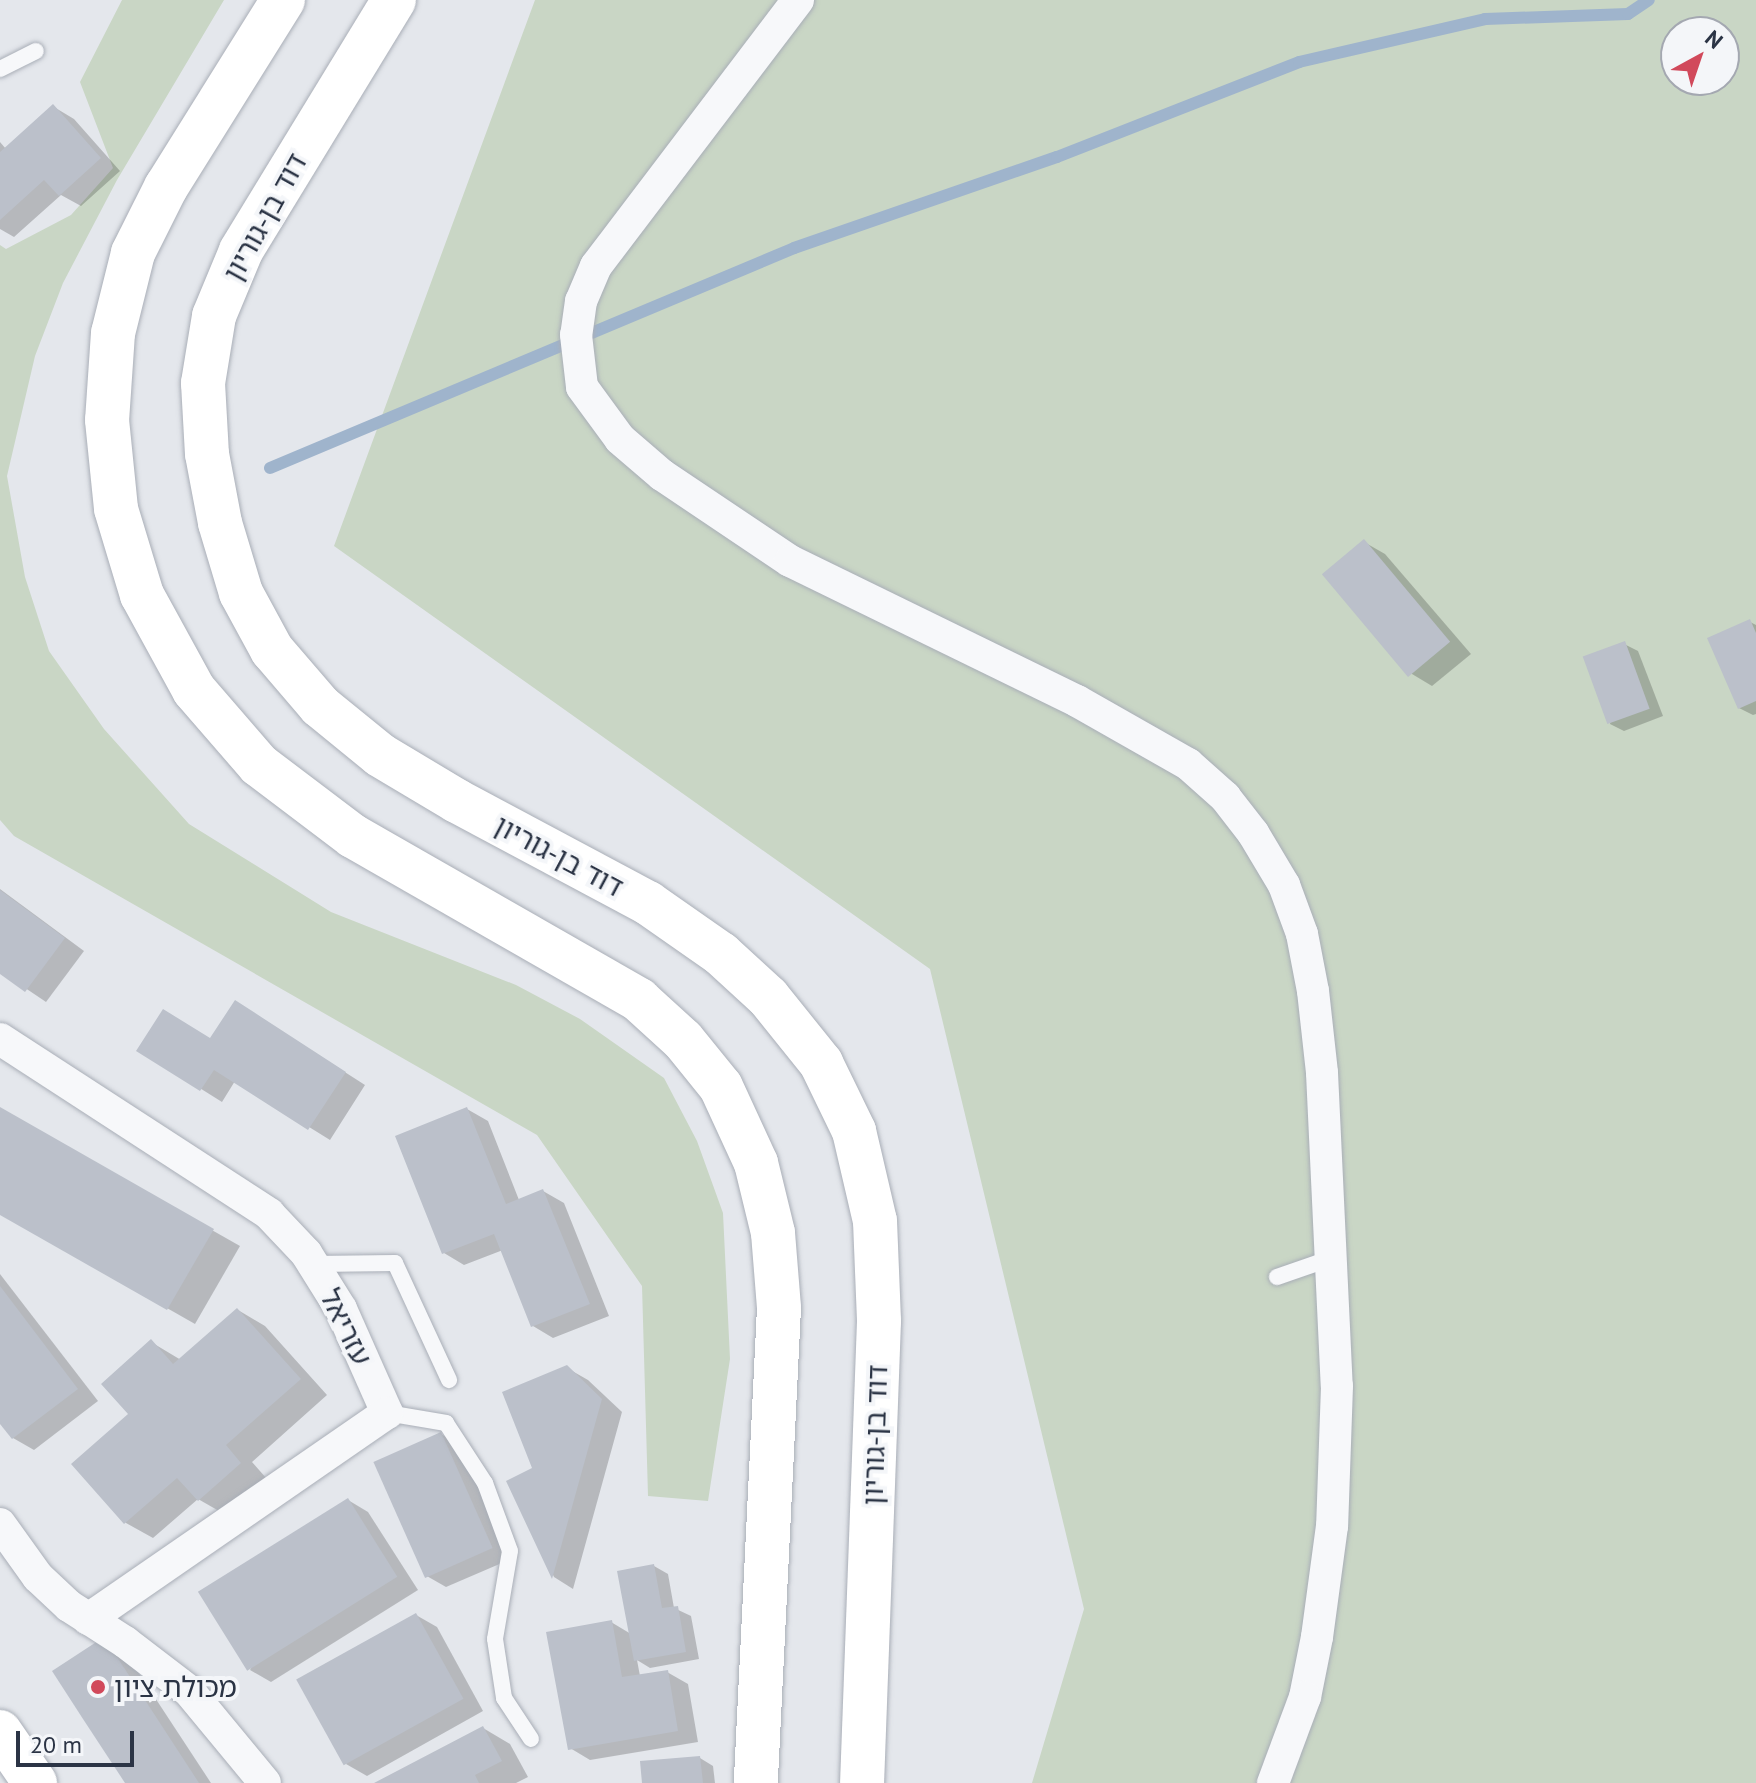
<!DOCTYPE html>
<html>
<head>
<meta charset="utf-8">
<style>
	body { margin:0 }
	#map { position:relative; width:1756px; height:1783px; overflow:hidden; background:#e4e7ec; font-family:"PT Sans","Noto Sans Hebrew",sans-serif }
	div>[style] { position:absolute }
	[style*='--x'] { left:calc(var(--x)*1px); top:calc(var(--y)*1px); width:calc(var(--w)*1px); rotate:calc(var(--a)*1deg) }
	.green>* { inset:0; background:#c9d6c5 }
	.shadow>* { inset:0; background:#0003 }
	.stream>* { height:12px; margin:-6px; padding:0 6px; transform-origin:6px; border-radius:6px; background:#9fb4cc }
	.building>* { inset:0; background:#bbc0ca; transform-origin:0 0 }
	.roads { filter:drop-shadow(0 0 2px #a9aeb7) drop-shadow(0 0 2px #a9aeb7) }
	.lane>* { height:16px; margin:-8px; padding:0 8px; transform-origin:8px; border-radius:8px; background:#f7f8fa }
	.street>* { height:32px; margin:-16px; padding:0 16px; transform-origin:16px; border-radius:16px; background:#f7f8fa }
	.secondary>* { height:44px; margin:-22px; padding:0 22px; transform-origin:22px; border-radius:22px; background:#fff }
	.primary>* { height:44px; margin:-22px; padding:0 22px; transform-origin:22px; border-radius:22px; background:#fff }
	.dots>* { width:22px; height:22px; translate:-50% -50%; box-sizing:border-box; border:4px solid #f4f6f9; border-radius:50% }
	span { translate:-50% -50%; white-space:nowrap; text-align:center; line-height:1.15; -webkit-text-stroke:8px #f4f6f9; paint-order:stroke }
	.street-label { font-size:28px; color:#2b3445 }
	.poi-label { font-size:28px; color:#2b3445 }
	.left { translate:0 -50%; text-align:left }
	.north { position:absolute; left:1660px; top:16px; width:80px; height:80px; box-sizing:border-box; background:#f4f6f9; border:2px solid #a4a8b1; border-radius:50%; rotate:40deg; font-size:22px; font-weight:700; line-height:32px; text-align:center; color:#2b3445 }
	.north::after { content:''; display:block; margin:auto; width:28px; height:36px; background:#d1495b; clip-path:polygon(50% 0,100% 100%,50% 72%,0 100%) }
	.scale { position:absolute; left:16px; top:1731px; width:118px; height:36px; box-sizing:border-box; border:4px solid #2b3445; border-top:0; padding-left:10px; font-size:24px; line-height:28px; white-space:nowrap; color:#2b3445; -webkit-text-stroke:6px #f4f6f9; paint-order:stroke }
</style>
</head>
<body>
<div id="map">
	<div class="green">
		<i style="clip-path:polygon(122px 0,224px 0,117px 180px,63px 283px,35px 356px,7px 476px,25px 577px,49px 651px,104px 729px,189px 824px,331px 912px,516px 985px,580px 1019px,664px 1078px,697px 1141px,723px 1213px,730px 1359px,708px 1501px,648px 1496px,642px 1286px,537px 1135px,14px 836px,0 820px,0 245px,6px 249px,71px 215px,113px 168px,80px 82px)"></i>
		<i style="clip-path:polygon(evenodd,535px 0,1756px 0,1756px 1783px,1032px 1783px,1084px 1609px,930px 969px,334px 546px,535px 0,1676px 32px,1724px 32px,1724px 80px,1676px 80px,1676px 32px)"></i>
	</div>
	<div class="shadow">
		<i style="clip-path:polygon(54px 107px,74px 119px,120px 171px,81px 206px,61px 195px,14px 237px,0 229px,0 142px,6px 149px)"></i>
		<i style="clip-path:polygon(1364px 542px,1385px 554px,1471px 654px,1432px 686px,1412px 674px)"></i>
		<i style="clip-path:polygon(1750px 622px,1756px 625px,1756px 714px,1753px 715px,1739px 708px)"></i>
		<i style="clip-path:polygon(1624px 644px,1638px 651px,1663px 716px,1624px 731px,1610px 724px)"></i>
		<i style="clip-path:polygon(0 889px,84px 951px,46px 1002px,0 971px)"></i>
		<i style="clip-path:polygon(256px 1015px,365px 1085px,330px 1140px,235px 1081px,222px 1102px,139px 1050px,211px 1040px)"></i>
		<i style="clip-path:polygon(467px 1109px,488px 1121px,519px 1200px,543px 1191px,564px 1203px,609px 1316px,553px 1338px,533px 1326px,503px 1250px,464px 1265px,444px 1253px)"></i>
		<i style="clip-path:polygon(0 1110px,240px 1246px,195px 1324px,0 1213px)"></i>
		<i style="clip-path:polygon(0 1274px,98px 1401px,34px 1450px,13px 1438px,0 1421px)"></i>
		<i style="clip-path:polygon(238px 1310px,265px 1326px,327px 1395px,252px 1462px,267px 1479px,226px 1515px,198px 1499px,153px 1538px,126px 1523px,73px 1464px,130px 1414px,151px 1342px,181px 1360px)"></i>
		<i style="clip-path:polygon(567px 1368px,588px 1380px,622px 1412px,573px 1589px,554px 1577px,508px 1482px,535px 1469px)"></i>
		<i style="clip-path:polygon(441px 1434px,462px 1446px,511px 1559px,446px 1587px,425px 1575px)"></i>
		<i style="clip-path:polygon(348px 1500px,368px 1512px,418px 1590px,271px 1682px,250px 1670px)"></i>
		<i style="clip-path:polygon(654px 1566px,668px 1574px,674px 1608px,691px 1616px,699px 1659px,650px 1668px,637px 1660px,640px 1676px,667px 1672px,688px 1684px,698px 1742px,590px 1760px,570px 1748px,611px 1622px,631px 1634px)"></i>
		<i style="clip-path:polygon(416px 1615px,437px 1627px,483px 1711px,367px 1776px,346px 1764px)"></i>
		<i style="clip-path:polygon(125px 1652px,211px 1783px,127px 1783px,55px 1672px)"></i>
		<i style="clip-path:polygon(483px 1728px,510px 1744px,528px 1777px,516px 1783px,379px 1783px)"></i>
		<i style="clip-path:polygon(700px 1758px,713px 1766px,715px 1783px,644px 1783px)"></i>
	</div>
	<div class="stream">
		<i style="--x:270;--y:468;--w:568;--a:-22.77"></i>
		<i style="--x:794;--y:248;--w:278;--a:-19.1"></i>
		<i style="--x:1057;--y:157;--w:260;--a:-21.4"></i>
		<i style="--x:1299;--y:62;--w:191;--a:-13"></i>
		<i style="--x:1485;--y:19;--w:143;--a:-2"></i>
		<i style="--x:1628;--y:14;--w:25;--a:-34"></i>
	</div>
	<div class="building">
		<i style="clip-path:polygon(53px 104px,101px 158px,59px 196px,44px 180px,0 220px,0 152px)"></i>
		<i style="left:1364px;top:539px;width:134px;height:55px;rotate:50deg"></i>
		<i style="clip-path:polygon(1750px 619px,1756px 633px,1756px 701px,1738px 709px,1707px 638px)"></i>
		<i style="left:1625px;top:641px;width:72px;height:45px;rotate:70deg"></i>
		<i style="clip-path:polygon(0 890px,65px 938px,25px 992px,0 974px)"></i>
		<i style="clip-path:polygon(235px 1000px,346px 1072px,308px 1130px,214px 1070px,200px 1091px,136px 1051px,163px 1009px,210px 1038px)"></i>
		<i style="clip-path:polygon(0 1107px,214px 1229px,167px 1310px,0 1215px)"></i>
		<i style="clip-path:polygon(467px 1107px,506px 1204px,543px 1189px,590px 1304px,531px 1327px,494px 1234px,442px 1254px,395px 1136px)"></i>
		<i style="clip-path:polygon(0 1286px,78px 1389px,12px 1439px,0 1424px)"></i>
		<i style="clip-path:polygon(237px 1308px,301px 1379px,226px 1445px,241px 1463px,198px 1501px,177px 1478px,124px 1524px,71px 1464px,128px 1414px,101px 1384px,151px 1339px,173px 1364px)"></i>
		<i style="clip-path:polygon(567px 1365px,602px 1399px,552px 1579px,506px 1481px,532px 1468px,502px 1392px)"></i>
		<i style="left:441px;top:1432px;width:127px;height:74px;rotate:66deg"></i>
		<i style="left:348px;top:1498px;width:93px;height:177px;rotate:58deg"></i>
		<i style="clip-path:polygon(654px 1564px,662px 1608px,678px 1606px,686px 1652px,634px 1661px,617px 1571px)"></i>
		<i style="left:416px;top:1613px;width:98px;height:137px;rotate:61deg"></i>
		<i style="clip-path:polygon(612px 1620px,622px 1677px,668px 1670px,678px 1731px,568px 1750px,546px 1632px)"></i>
		<i style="clip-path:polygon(104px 1637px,199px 1783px,125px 1783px,83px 1719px,52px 1671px)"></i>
		<i style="clip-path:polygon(483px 1726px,502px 1761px,475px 1775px,479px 1783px,374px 1783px)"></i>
		<i style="clip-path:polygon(700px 1756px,703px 1783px,642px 1783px,640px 1761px)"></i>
	</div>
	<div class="roads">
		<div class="lane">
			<i style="--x:0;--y:69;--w:40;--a:-26.6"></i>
			<i style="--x:314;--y:1264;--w:81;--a:-0.7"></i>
			<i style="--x:395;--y:1263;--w:129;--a:65.2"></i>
			<i style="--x:1277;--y:1277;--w:58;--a:-19.1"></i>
			<i style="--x:387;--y:1413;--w:60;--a:9.6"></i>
			<i style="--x:446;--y:1423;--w:72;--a:57"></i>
			<i style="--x:485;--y:1483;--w:72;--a:69.8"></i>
			<i style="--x:510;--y:1551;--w:89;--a:99.7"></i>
			<i style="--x:495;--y:1639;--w:60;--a:81.3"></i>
			<i style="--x:504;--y:1698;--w:49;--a:56.6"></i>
		</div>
		<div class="street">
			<i style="--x:798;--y:0;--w:334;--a:127.2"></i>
			<i style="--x:596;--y:266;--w:38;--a:113"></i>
			<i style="--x:581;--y:301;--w:34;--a:98"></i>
			<i style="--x:576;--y:335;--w:52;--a:83.4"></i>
			<i style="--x:582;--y:387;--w:64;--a:53.8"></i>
			<i style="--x:620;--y:439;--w:55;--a:40.6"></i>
			<i style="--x:662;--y:475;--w:154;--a:33.9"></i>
			<i style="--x:790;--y:561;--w:319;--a:26"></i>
			<i style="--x:1077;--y:701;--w:128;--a:29.6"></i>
			<i style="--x:1188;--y:764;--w:50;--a:41.7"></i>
			<i style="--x:1225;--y:797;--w:46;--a:52.1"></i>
			<i style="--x:1253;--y:833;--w:61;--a:59.2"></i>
			<i style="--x:1284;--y:885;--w:52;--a:69.8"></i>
			<i style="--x:1302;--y:934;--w:58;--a:79.1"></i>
			<i style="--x:1313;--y:991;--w:82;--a:83.7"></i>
			<i style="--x:1322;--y:1073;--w:313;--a:87.3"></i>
			<i style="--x:1337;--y:1386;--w:140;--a:92"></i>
			<i style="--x:1332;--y:1526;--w:112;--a:97.7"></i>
			<i style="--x:1317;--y:1637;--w:61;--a:101.3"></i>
			<i style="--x:1305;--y:1697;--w:92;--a:110.4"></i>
			<i style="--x:0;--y:1039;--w:321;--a:33"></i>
			<i style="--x:269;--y:1214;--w:54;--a:46.5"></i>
			<i style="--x:306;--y:1253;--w:66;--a:58"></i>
			<i style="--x:341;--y:1309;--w:114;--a:66.1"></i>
			<i style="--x:387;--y:1413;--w:363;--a:145.4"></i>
			<i style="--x:0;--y:1524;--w:65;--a:54.4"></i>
			<i style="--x:38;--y:1577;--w:42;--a:43.1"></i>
			<i style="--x:69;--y:1606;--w:67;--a:32.7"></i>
			<i style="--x:125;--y:1642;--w:81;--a:37.4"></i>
			<i style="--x:189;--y:1691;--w:119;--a:50.4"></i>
		</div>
		<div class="secondary">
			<i style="--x:0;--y:1732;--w:62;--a:55.5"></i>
		</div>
		<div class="primary">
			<i style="--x:283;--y:0;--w:221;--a:122"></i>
			<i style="--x:166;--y:187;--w:74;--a:116.6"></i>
			<i style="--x:133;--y:253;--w:82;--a:104"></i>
			<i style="--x:113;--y:333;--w:87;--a:93.9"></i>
			<i style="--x:107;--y:420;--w:89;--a:84.2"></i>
			<i style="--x:116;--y:509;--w:90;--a:73.2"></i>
			<i style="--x:142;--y:595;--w:108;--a:61.3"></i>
			<i style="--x:194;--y:690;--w:99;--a:49.1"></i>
			<i style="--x:259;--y:765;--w:118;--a:37.1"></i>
			<i style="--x:353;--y:836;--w:330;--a:29.8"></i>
			<i style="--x:639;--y:1000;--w:59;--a:42.3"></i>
			<i style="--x:683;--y:1040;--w:60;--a:51"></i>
			<i style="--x:721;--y:1087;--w:84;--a:65.3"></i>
			<i style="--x:756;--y:1163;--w:72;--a:76.3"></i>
			<i style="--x:773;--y:1233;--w:75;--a:85.4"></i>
			<i style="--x:779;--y:1308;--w:476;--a:92.8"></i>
			<i style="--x:394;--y:0;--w:294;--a:121.4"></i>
			<i style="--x:241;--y:251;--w:70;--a:112.6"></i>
			<i style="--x:214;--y:316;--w:68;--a:99.3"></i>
			<i style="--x:203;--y:383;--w:71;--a:86.8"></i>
			<i style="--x:207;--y:454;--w:70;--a:79.3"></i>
			<i style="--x:220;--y:523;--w:73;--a:73.3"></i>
			<i style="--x:241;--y:593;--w:65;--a:61.5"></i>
			<i style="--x:272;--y:650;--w:74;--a:49.4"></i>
			<i style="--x:320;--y:706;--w:77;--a:39.2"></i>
			<i style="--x:380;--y:755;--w:90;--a:30.9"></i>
			<i style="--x:457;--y:801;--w:217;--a:28.1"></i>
			<i style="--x:648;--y:903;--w:89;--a:34.9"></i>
			<i style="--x:721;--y:954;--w:64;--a:42.5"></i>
			<i style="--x:768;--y:997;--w:85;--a:51.2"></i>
			<i style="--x:821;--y:1063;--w:76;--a:64.1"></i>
			<i style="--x:854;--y:1131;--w:92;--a:76.9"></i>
			<i style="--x:875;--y:1221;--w:100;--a:87.7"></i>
			<i style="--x:879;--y:1321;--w:462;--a:92.1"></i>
		</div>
	</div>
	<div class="dots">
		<i style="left:98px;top:1687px;background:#d1495b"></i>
	</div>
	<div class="street-label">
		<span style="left:265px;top:217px;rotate:-61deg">דוד בן-גוריון</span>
		<span style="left:559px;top:856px;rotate:28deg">דוד בן-גוריון</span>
		<span style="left:346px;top:1327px;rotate:64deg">עזריאל</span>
		<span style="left:875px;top:1435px;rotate:-88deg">דוד בן-גוריון</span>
	</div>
	<div class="poi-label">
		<span class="left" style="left:114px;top:1687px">מכולת ציון</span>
	</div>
	<div class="north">N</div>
	<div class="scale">20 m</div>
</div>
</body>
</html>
